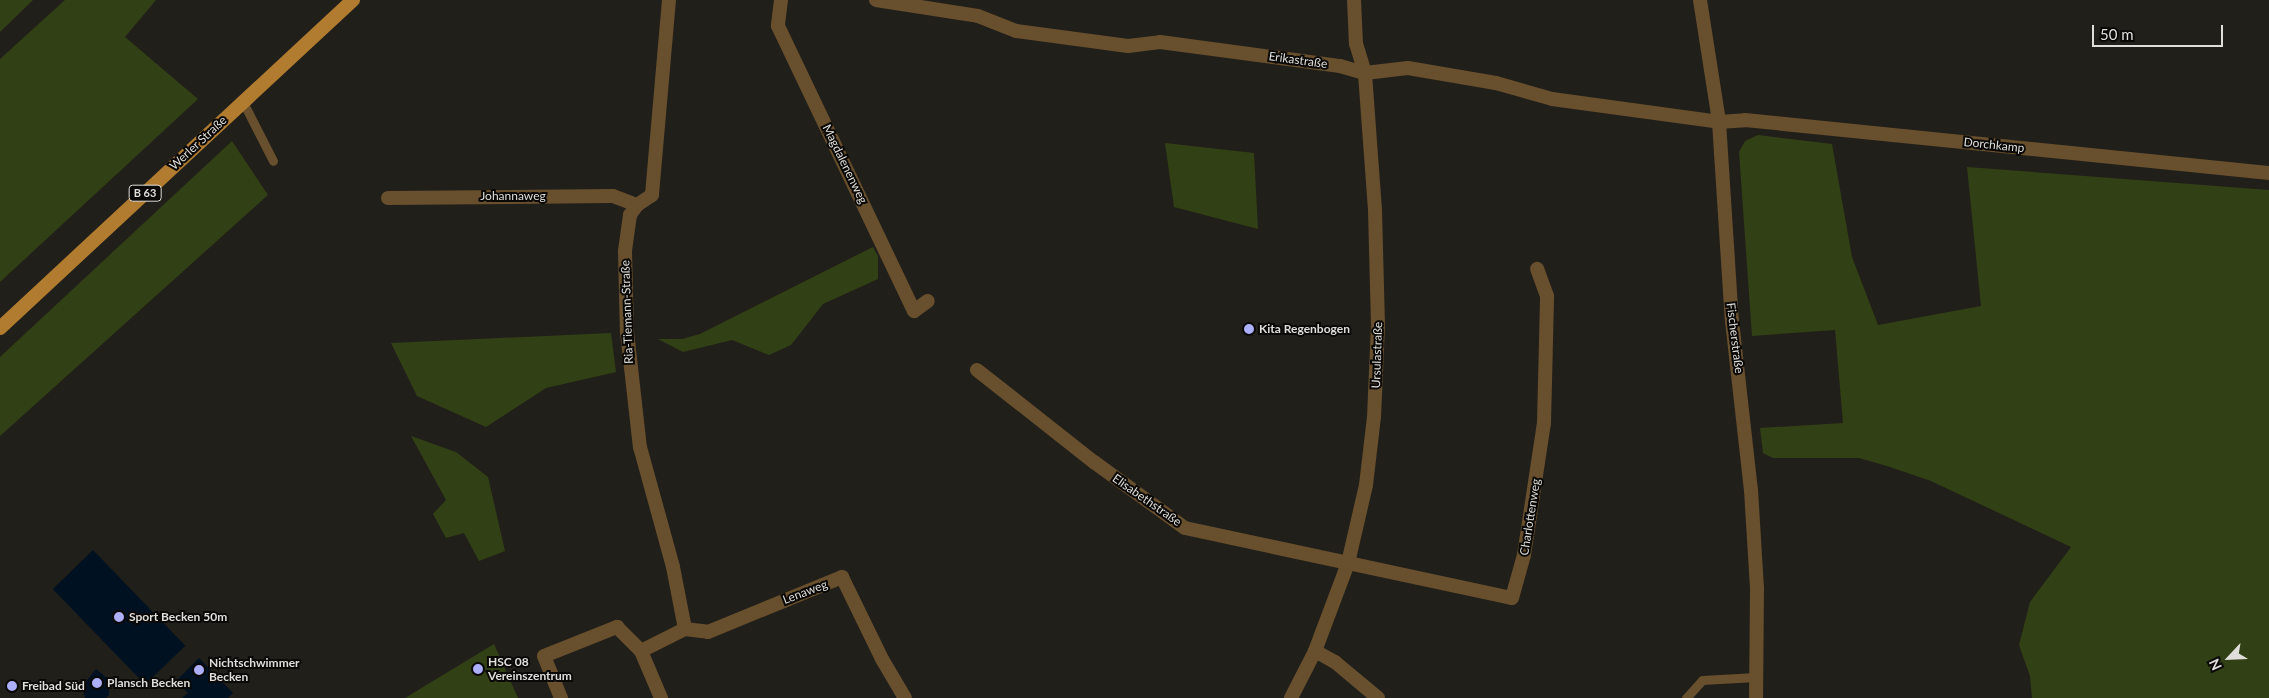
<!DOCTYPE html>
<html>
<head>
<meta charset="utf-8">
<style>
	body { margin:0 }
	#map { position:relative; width:2269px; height:698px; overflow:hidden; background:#211f19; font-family:Lato,sans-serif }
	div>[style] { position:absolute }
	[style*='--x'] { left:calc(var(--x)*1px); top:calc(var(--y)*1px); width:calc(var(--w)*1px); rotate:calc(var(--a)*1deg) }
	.green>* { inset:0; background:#324015 }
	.water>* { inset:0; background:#001121; transform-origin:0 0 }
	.service>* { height:9px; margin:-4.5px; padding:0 4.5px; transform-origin:4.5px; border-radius:4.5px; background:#684f2d }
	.minor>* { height:14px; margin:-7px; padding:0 7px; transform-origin:7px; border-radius:7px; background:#684f2d }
	.primary>* { height:14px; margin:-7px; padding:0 7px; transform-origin:7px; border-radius:7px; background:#b27c30 }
	.dots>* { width:14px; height:14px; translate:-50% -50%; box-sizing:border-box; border:2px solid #0a0907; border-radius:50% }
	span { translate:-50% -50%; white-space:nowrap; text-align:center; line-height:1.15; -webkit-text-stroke:4px #0a0907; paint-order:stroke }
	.shield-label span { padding:1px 4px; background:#0a0907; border:1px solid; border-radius:4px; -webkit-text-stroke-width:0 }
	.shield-label { font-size:11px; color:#dfdeda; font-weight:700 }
	.street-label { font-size:12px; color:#dfdeda }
	.poi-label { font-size:12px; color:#dfdeda; font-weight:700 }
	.left { translate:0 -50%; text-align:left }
	.north { position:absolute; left:2204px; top:633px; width:50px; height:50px; -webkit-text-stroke:4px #0a0907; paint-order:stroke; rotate:245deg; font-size:14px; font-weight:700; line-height:20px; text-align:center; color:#dfdeda }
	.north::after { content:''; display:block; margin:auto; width:18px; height:22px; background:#dfdeda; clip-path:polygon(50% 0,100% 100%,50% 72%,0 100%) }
	.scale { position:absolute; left:2092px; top:25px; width:131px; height:22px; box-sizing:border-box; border:2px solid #dfdeda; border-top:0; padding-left:6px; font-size:15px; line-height:18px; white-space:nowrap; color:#dfdeda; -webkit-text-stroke:4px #0a0907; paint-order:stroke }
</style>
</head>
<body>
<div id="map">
	<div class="green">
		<i style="clip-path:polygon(0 0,33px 0,0 32px)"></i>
		<i style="clip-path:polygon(65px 0,156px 0,125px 37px,198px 99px,0 282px,0 59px)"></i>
		<i style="clip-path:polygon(1758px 135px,1832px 144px,1852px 257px,1878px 325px,1981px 306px,1967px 167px,2269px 190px,2269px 698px,2032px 698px,2030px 676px,2019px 645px,2030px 602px,2071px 547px,1931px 481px,1887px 466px,1859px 458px,1773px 458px,1763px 453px,1760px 428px,1843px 423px,1835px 330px,1752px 336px,1739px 152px,1745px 141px)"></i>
		<i style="clip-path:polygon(232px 141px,268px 195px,0 436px,0 357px)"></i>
		<i style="clip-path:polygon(1165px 143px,1254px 153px,1258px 229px,1174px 207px)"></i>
		<i style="clip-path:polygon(873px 247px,878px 256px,878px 279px,823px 304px,791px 345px,769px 355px,732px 340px,683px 352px,658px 339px,682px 339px,700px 334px)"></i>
		<i style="clip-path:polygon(611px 333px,616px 372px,546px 388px,486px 427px,417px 396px,391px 343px)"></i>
		<i style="clip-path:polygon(411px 436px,456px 452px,488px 477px,505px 551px,479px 561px,464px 533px,446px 538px,433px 514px,446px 500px)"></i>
		<i style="clip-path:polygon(494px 644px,518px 698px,405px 698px)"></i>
	</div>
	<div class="water">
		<i style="left:93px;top:550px;width:133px;height:56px;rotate:46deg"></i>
		<i style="clip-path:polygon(199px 658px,233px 693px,228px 698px,182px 698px,188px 693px,176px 681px)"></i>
		<i style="clip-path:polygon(96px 669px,109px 680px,109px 695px,106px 698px,85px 698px,82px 686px)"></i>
	</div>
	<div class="service">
		<i style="--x:243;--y:102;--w:66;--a:63"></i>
		<i style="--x:1686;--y:698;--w:24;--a:-48"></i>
		<i style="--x:1702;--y:680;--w:54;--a:-3.2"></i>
	</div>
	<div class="minor">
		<i style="--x:669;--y:0;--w:196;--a:95"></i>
		<i style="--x:652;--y:195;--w:18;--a:146"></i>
		<i style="--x:637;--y:205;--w:12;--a:125"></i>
		<i style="--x:630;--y:215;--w:37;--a:98"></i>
		<i style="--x:625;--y:252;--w:80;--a:88.6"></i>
		<i style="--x:627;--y:332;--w:116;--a:83.6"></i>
		<i style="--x:640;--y:447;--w:124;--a:74.6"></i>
		<i style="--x:673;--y:567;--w:63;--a:79"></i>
		<i style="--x:781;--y:0;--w:26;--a:97"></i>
		<i style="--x:778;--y:26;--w:316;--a:64.5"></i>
		<i style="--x:914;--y:311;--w:17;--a:-36"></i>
		<i style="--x:876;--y:0;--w:103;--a:8.9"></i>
		<i style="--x:978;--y:16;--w:41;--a:21.5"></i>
		<i style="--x:1016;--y:31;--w:113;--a:7.6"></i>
		<i style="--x:1128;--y:46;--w:32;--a:-7"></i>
		<i style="--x:1160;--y:42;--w:182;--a:7.6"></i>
		<i style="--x:1340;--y:66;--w:26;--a:16"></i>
		<i style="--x:1365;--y:73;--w:43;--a:-6.6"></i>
		<i style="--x:1408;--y:68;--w:89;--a:9.7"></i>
		<i style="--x:1496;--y:83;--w:58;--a:15.9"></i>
		<i style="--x:1552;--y:99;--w:169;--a:7.8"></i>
		<i style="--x:1719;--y:122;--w:26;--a:-4"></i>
		<i style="--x:1745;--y:120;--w:527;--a:5.78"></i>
		<i style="--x:1700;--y:0;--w:123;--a:81.1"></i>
		<i style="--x:1719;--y:122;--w:199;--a:86.3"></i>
		<i style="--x:1732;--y:321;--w:170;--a:83.6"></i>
		<i style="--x:1751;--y:490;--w:98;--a:86.5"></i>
		<i style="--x:1757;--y:588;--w:110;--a:90.5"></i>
		<i style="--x:388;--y:198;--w:225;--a:-0.5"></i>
		<i style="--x:613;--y:196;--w:26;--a:21"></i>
		<i style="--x:977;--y:370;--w:149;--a:38.2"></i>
		<i style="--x:1094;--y:462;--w:112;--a:36"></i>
		<i style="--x:1185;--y:528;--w:334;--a:12.1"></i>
		<i style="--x:1512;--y:598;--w:45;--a:-74.4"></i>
		<i style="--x:1524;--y:555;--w:134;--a:-81.4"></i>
		<i style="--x:1544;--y:423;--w:127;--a:-88.6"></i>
		<i style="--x:1547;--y:296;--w:29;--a:-110"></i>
		<i style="--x:641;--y:651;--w:49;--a:-26.6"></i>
		<i style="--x:685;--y:629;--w:23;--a:7"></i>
		<i style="--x:708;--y:632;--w:145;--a:-22.3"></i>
		<i style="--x:842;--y:577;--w:91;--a:64"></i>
		<i style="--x:882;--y:659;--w:45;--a:59.5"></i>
		<i style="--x:1315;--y:651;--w:23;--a:29"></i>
		<i style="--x:1335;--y:662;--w:56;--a:39.9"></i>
		<i style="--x:561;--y:698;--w:45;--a:-112"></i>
		<i style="--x:544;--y:656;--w:79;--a:-21.7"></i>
		<i style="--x:617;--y:627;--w:34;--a:45"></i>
		<i style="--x:641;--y:651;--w:51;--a:66.9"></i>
		<i style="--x:1291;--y:698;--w:53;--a:-62.9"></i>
		<i style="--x:1315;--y:651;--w:94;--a:-69.4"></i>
		<i style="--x:1348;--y:563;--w:80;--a:-77"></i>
		<i style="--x:1366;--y:485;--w:68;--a:-83.3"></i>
		<i style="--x:1374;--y:417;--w:92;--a:-87.5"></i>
		<i style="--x:1378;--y:325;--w:115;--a:-91.5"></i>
		<i style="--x:1375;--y:210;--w:137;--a:-94.2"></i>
		<i style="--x:1365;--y:73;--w:30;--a:-107"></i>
		<i style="--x:1356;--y:44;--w:44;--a:-92.6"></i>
	</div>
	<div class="primary">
		<i style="--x:0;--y:328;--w:482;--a:-42.9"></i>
	</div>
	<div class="dots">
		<i style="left:1249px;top:329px;background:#adaffb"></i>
		<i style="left:119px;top:617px;background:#adaffb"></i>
		<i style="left:478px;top:669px;background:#adaffb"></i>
		<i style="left:199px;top:670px;background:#adaffb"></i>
		<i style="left:97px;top:683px;background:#adaffb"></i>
		<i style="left:12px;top:686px;background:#adaffb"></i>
	</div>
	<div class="shield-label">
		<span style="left:145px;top:193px">B 63</span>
	</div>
	<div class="street-label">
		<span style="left:1298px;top:60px;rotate:8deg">Erikastraße</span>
		<span style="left:198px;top:143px;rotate:-43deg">Werler Straße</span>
		<span style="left:1994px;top:145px;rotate:6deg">Dorchkamp</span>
		<span style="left:845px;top:164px;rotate:64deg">Magdalenenweg</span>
		<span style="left:513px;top:196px">Johannaweg</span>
		<span style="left:627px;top:312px;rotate:-92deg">Ria-Tiemann-Straße</span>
		<span style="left:1735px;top:338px;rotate:83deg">Fischerstraße</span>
		<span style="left:1377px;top:355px;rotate:-88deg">Ursulastraße</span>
		<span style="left:1147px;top:500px;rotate:35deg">Elisabethstraße</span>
		<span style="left:1530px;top:517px;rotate:-81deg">Charlottenweg</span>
		<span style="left:805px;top:592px;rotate:-21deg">Lenaweg</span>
	</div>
	<div class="poi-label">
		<span class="left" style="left:1259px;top:329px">Kita Regenbogen</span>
		<span class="left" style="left:129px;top:617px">Sport Becken 50m</span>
		<span class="left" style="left:488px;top:669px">HSC 08<br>Vereinszentrum</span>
		<span class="left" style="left:209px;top:670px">Nichtschwimmer<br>Becken</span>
		<span class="left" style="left:107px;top:683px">Plansch Becken</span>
		<span class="left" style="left:22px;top:686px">Freibad Süd</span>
	</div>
	<div class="north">N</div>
	<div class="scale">50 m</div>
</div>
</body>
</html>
